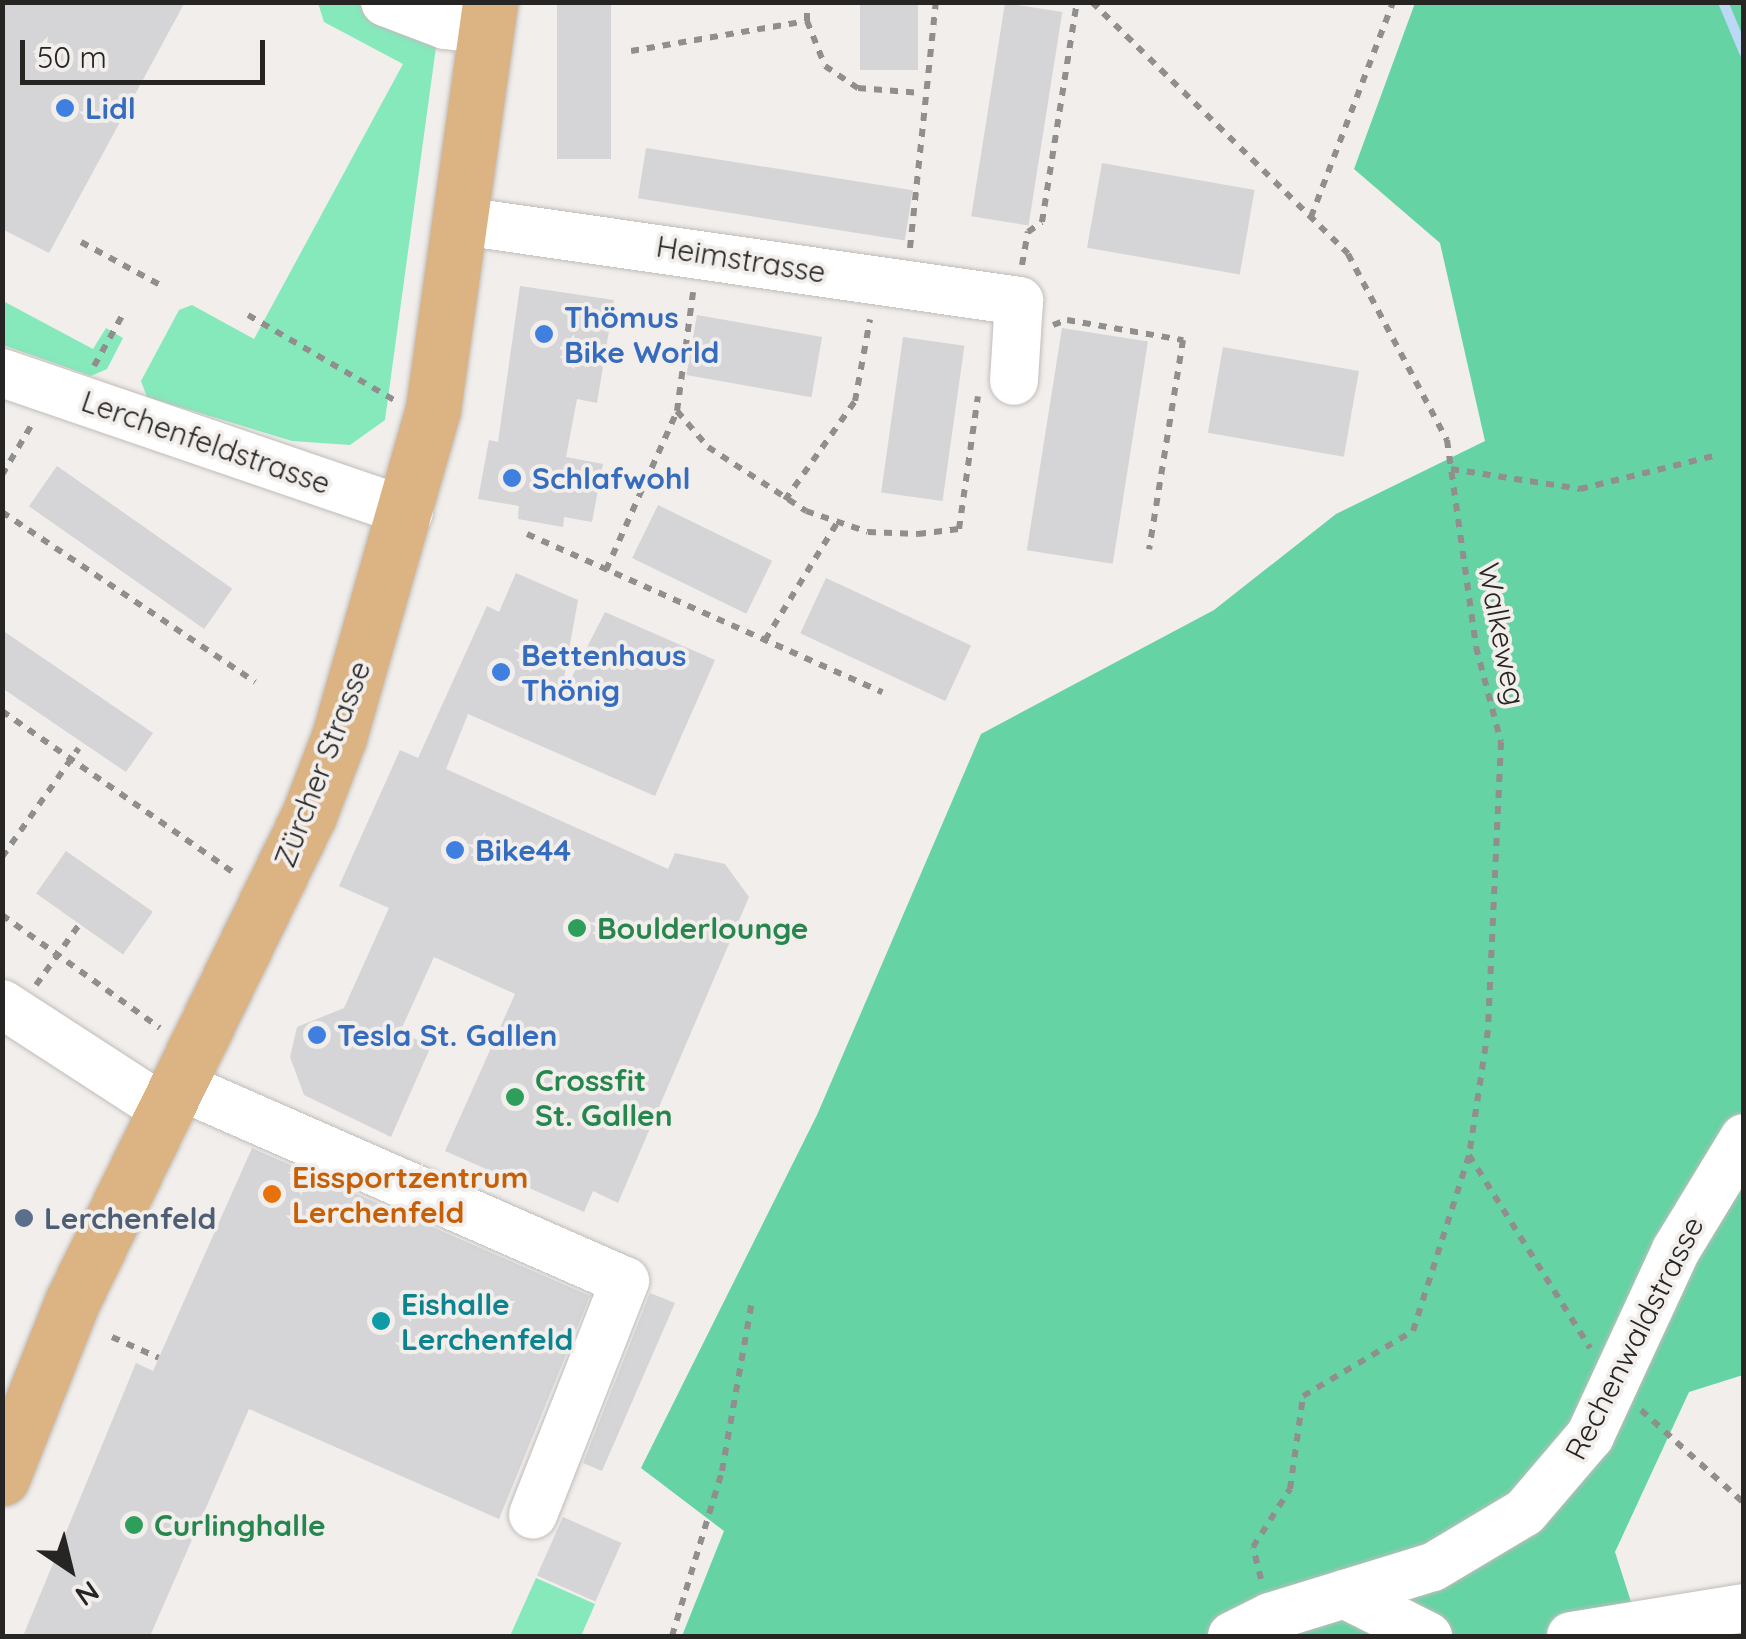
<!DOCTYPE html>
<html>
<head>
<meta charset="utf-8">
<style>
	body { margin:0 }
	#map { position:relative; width:1746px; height:1639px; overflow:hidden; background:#f1eeeb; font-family:Quicksand,sans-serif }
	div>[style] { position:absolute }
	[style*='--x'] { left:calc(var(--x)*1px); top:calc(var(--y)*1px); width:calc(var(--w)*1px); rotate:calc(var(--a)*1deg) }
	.green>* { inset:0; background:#85e9bc }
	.forest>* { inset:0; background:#65d3a4 }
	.stream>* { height:10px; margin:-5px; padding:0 5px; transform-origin:5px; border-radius:5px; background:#bdd8f5 }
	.building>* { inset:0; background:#d5d5d8; transform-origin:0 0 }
	.path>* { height:6px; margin-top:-3px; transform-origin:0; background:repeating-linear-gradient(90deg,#918f8d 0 8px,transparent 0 16px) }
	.roads { filter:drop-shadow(0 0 2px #bfbcba) drop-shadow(0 0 2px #bfbcba) }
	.minor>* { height:48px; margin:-24px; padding:0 24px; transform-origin:24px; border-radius:24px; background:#fff }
	.major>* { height:55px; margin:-27.5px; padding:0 27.5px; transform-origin:27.5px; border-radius:27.5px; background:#dcb383 }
	.dots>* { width:28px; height:28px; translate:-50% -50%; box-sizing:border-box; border:5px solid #f1eeeb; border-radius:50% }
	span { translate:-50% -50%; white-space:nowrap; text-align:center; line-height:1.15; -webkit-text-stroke:8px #f1eeeb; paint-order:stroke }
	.shop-label { font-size:30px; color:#366cbe; font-weight:700 }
	.left { translate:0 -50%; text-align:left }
	.street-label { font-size:30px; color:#262524 }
	.leisure-label { font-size:30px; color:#27864d; font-weight:700 }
	.food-label { font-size:30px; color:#c56008; font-weight:700 }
	.service-label { font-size:30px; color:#4e5e75; font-weight:700 }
	.culture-label { font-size:30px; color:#0d838f; font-weight:700 }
	.frame { position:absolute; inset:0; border:5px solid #262524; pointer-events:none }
	.north { position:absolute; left:20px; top:1519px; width:100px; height:100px; -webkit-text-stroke:8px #f1eeeb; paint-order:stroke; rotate:145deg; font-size:28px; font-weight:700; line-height:40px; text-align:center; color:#262524 }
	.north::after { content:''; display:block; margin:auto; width:35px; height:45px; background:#262524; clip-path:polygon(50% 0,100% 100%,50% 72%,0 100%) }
	.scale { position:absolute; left:20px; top:40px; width:245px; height:45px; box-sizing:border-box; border:5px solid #262524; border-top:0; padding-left:12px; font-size:30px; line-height:35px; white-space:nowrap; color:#262524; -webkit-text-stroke:8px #f1eeeb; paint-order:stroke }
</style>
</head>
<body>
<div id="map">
	<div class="green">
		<i style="clip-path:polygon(318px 3px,356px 3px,436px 47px,385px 420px,350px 445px,292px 441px,147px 397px,141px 381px,179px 310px,192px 305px,254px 339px,403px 64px,324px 22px)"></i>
		<i style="clip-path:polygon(3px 301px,93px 349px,106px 328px,123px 338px,107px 369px,91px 376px,3px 345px)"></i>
		<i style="clip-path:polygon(536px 1578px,595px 1604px,581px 1636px,510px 1636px)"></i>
	</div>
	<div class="forest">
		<i style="clip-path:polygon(1415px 3px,1743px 3px,1743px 1375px,1689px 1392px,1615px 1552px,1642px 1636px,682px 1636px,724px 1531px,641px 1468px,817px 1115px,981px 734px,1214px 610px,1336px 514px,1485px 441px,1440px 243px,1354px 169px)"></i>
	</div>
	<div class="stream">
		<i style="--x:1723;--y:2;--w:54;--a:67.2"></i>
	</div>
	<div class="building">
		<i style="clip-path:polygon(2px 2px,185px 2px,49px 253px,2px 229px)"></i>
		<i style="left:557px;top:2px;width:54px;height:157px"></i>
		<i style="left:860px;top:2px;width:58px;height:68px"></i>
		<i style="left:1005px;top:3px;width:58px;height:216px;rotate:9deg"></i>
		<i style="left:646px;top:148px;width:270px;height:51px;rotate:9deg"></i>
		<i style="left:1102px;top:163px;width:155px;height:86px;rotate:10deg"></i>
		<i style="clip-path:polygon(520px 286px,614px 300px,597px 403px,577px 399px,566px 457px,603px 464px,592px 522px,564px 517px,563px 527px,518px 519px,519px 506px,478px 499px,489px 440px,498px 442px)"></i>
		<i style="left:697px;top:315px;width:127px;height:61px;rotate:10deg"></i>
		<i style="left:1062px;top:328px;width:87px;height:225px;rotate:9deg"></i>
		<i style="left:903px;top:337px;width:62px;height:157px;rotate:8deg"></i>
		<i style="left:1223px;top:347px;width:138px;height:87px;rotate:10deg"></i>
		<i style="left:57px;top:466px;width:214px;height:49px;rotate:35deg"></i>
		<i style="left:658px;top:505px;width:127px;height:59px;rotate:26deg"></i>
		<i style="clip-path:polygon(516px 573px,578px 600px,560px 700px,605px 612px,715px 660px,655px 796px,468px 714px,446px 769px,668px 869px,675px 853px,725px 864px,749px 897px,618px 1203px,593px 1191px,584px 1212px,445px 1151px,515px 994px,434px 957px,400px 1032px,431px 1046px,391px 1137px,304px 1095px,290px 1057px,297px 1027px,344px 1008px,389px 908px,339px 886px,400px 750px,418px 758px,487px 606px,499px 612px)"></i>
		<i style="left:826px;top:578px;width:160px;height:61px;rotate:25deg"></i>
		<i style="clip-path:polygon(2px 630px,153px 733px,126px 772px,2px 688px)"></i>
		<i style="left:66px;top:851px;width:106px;height:52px;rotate:35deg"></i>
		<i style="clip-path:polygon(252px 1148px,590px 1296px,499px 1519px,249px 1409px,150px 1636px,23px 1636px,136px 1363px,153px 1371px)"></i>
		<i style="clip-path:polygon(650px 1293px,675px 1303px,602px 1471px,583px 1463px)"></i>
		<i style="left:563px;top:1517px;width:64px;height:64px;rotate:24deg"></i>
	</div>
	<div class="path">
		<i style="--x:1092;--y:2;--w:359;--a:44.5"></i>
		<i style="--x:1348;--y:254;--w:211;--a:62"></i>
		<i style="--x:1447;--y:440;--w:209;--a:82"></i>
		<i style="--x:1476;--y:647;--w:98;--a:75.3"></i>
		<i style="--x:1501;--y:742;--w:288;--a:92.6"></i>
		<i style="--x:1488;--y:1030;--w:126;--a:98.6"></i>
		<i style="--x:1469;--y:1155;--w:228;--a:57.9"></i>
		<i style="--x:807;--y:21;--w:19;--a:-90"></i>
		<i style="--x:631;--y:51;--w:179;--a:-9.7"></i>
		<i style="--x:807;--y:21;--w:48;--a:68.2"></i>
		<i style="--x:825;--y:66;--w:40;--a:34"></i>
		<i style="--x:858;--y:88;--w:63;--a:4.5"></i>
		<i style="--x:1311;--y:217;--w:230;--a:-69.1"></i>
		<i style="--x:81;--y:242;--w:92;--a:28.5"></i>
		<i style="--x:910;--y:248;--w:247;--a:-84"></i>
		<i style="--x:1022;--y:265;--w:34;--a:-80"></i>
		<i style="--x:1028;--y:232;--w:17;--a:-36"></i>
		<i style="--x:1042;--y:222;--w:223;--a:-81"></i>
		<i style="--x:248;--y:315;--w:169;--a:30.2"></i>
		<i style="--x:1053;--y:325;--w:15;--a:-20"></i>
		<i style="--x:1067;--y:320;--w:118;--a:9.8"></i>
		<i style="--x:1183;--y:340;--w:212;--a:99.2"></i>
		<i style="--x:94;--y:366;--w:57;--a:-60.8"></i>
		<i style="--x:677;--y:411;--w:48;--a:49.3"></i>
		<i style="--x:708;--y:447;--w:117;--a:33.1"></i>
		<i style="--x:806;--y:511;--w:65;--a:18.7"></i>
		<i style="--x:868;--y:532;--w:50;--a:2.3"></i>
		<i style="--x:918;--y:534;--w:41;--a:-7"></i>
		<i style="--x:959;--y:529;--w:134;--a:-81.9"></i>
		<i style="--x:1451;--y:469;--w:131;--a:8.8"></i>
		<i style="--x:1580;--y:489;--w:141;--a:-13.9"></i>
		<i style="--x:2;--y:475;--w:59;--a:-59.5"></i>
		<i style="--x:785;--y:500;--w:121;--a:-54.7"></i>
		<i style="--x:855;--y:401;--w:83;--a:-79.6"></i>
		<i style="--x:2;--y:512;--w:305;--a:33.9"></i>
		<i style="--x:527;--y:534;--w:389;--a:24"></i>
		<i style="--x:606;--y:570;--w:174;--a:-65.9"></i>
		<i style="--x:677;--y:411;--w:120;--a:-82.3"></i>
		<i style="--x:765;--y:640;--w:137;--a:-58.4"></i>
		<i style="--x:2;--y:711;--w:283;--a:34.9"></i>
		<i style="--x:2;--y:857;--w:133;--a:-54.8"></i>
		<i style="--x:2;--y:915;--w:194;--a:35.6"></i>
		<i style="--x:36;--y:985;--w:74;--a:-54.4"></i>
		<i style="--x:112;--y:1337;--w:51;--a:24.1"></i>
		<i style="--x:1641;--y:1410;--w:139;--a:42.1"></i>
		<i style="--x:1261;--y:1579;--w:33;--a:-104"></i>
		<i style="--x:1253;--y:1547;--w:69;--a:-57.5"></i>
		<i style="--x:1290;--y:1489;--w:94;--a:-82"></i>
		<i style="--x:1303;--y:1396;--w:128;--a:-30.6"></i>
		<i style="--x:1413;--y:1331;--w:184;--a:-72.3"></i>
		<i style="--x:672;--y:1636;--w:172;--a:-73.1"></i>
		<i style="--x:722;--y:1471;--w:173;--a:-80"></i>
	</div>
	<div class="roads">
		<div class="minor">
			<i style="--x:385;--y:2;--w:64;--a:21"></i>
			<i style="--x:445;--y:25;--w:42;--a:6.8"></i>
			<i style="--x:462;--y:221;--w:563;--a:8.17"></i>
			<i style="--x:1019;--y:301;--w:80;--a:93.6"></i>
			<i style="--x:2;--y:373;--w:430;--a:18.9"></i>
			<i style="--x:2;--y:1004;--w:194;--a:33"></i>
			<i style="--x:178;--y:1085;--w:488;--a:23.7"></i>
			<i style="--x:625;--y:1281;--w:251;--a:111.5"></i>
			<i style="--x:1344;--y:1594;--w:94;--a:26.6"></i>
			<i style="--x:1232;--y:1636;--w:42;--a:-26.6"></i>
			<i style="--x:1270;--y:1617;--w:170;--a:-17.1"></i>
			<i style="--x:1433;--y:1567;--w:107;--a:-30.9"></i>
			<i style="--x:1525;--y:1512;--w:100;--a:-49.5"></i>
			<i style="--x:1590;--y:1436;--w:205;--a:-65.2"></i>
			<i style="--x:1676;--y:1250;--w:131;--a:-58.7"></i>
			<i style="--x:1571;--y:1636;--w:175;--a:-9.2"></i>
		</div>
		<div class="major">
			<i style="--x:2;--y:1478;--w:192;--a:-68.3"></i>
			<i style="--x:73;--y:1300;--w:539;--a:-64.05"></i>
			<i style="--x:309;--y:815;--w:84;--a:-69"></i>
			<i style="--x:339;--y:737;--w:341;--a:-74"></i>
			<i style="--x:433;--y:409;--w:411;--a:-82"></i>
		</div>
	</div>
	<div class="dots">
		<i style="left:65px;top:108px;background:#3f7fe0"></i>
		<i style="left:544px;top:334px;background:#3f7fe0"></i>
		<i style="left:512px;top:478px;background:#3f7fe0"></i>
		<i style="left:501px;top:672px;background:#3f7fe0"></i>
		<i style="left:455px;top:850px;background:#3f7fe0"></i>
		<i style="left:577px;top:928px;background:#2e9e5b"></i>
		<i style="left:317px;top:1035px;background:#3f7fe0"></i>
		<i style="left:515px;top:1097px;background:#2e9e5b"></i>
		<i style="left:272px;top:1194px;background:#e8710a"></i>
		<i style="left:24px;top:1218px;background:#5c6f8a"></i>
		<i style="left:381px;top:1321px;background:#0f9aa8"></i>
		<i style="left:134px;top:1525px;background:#2e9e5b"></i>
	</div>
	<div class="shop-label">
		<span class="left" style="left:85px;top:108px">Lidl</span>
		<span class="left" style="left:564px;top:334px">Thömus<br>Bike World</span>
		<span class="left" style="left:532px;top:478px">Schlafwohl</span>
		<span class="left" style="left:521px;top:672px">Bettenhaus<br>Thönig</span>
		<span class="left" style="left:475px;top:850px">Bike44</span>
		<span class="left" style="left:337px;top:1035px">Tesla St. Gallen</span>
	</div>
	<div class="street-label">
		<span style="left:741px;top:259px;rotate:9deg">Heimstrasse</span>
		<span style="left:206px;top:442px;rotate:19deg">Lerchenfeldstrasse</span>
		<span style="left:1502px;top:634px;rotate:79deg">Walkeweg</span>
		<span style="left:322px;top:764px;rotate:-69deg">Zürcher Strasse</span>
		<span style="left:1634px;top:1338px;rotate:-63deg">Rechenwaldstrasse</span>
	</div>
	<div class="leisure-label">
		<span class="left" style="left:597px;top:928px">Boulderlounge</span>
		<span class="left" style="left:535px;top:1097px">Crossfit<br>St. Gallen</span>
		<span class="left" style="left:154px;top:1525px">Curlinghalle</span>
	</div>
	<div class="food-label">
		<span class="left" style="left:292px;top:1194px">Eissportzentrum<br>Lerchenfeld</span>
	</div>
	<div class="service-label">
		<span class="left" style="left:44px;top:1218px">Lerchenfeld</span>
	</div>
	<div class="culture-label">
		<span class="left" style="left:401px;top:1321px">Eishalle<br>Lerchenfeld</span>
	</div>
	<div class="frame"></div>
	<div class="north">N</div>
	<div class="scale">50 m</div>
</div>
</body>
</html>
